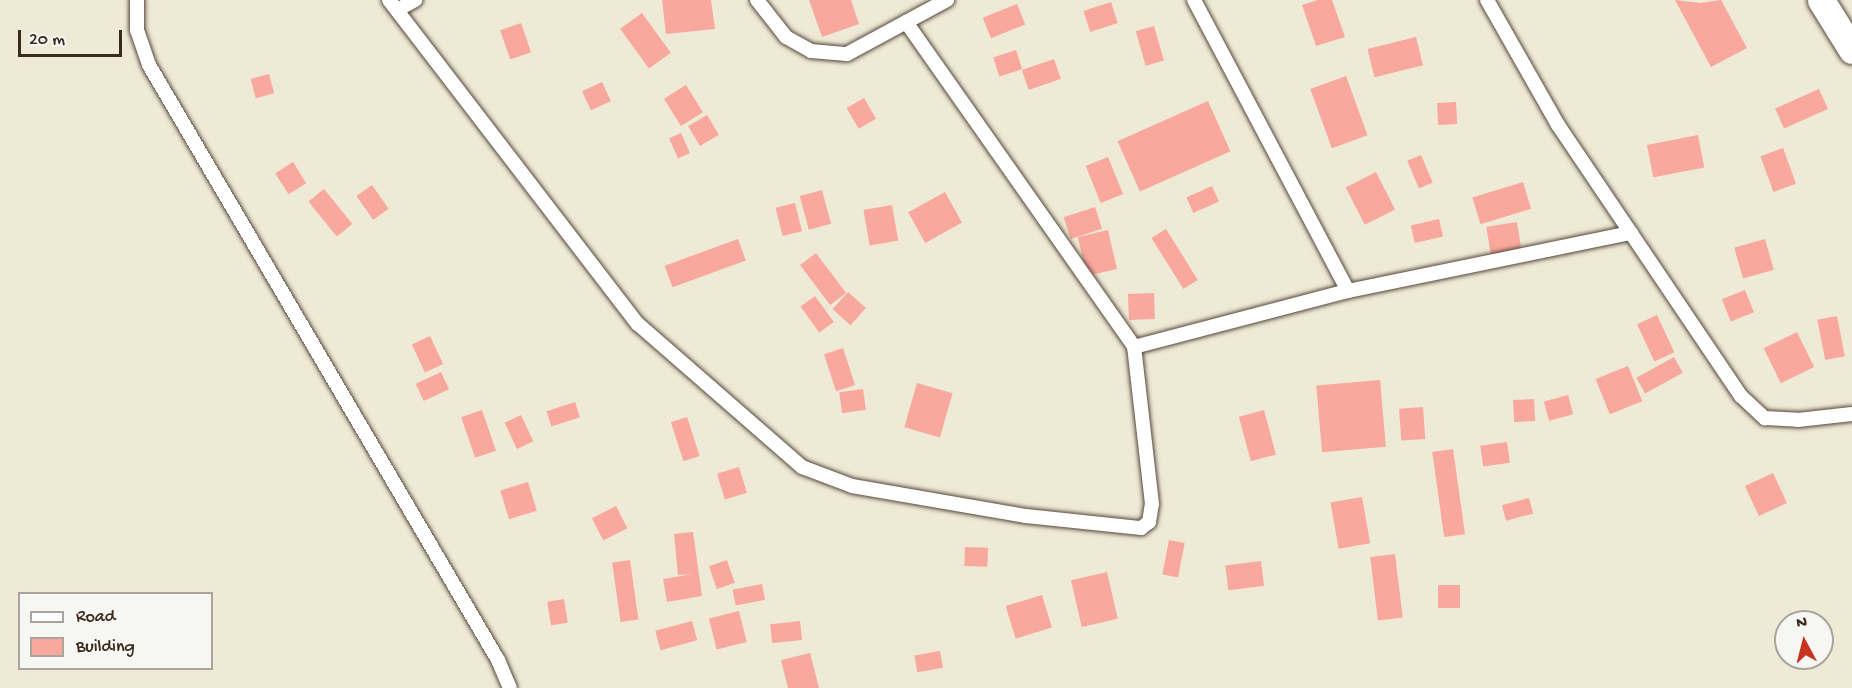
<!DOCTYPE html>
<html>
<head>
<meta charset="utf-8">
<style>
	body { margin:0 }
	#map { position:relative; width:1852px; height:688px; overflow:hidden; background:#eeead6; font-family:"Gochi Hand",sans-serif }
	div>[style] { position:absolute }
	[style*='--x'] { left:calc(var(--x)*1px); top:calc(var(--y)*1px); width:calc(var(--w)*1px); rotate:calc(var(--a)*1deg) }
	.building>* { inset:0; background:#f8a89c; transform-origin:0 0 }
	.roads { filter:drop-shadow(0 0 2px #56473a) drop-shadow(0 0 2px #56473a) }
	.lane>* { height:14px; margin:-7px; padding:0 7px; transform-origin:7px; border-radius:7px; background:#fff }
	.street>* { height:27px; margin:-13.5px; padding:0 13.5px; transform-origin:13.5px; border-radius:13.5px; background:#fff }
	span { translate:-50% -50%; white-space:nowrap; text-align:center; line-height:1.15; -webkit-text-stroke:6px #f6f6f2; paint-order:stroke }
	.legend { position:absolute; left:18px; top:592px; width:195px; height:78px; box-sizing:border-box; background:#f6f6f2; border:2px solid #aba49d; margin:0; padding:8px 10px; list-style:none; font-size:18px; color:#3b2a1e }
	.legend li { display:flex; align-items:center; gap:12px; height:30px }
	.legend b { width:30px; border:2px solid #aba49d }
	.north { position:absolute; left:1774px; top:610px; width:60px; height:60px; box-sizing:border-box; background:#f6f6f2; border:2px solid #aba49d; border-radius:50%; rotate:353deg; font-size:16px; font-weight:700; line-height:24px; text-align:center; color:#3b2a1e }
	.north::after { content:''; display:block; margin:auto; width:21px; height:27px; background:#c8321e; clip-path:polygon(50% 0,100% 100%,50% 72%,0 100%) }
	.scale { position:absolute; left:18px; top:30px; width:104px; height:27px; box-sizing:border-box; border:3px solid #3b2a1e; border-top:0; padding-left:8px; font-size:18px; line-height:21px; white-space:nowrap; color:#3b2a1e; -webkit-text-stroke:4px #f6f6f2; paint-order:stroke }
</style>
</head>
<body>
<div id="map">
	<div class="building">
		<i style="clip-path:polygon(662px 0,711px 0,715px 29px,666px 34px)"></i>
		<i style="clip-path:polygon(809px 0,851px 0,859px 24px,822px 37px)"></i>
		<i style="clip-path:polygon(1318px 0,1332px 0,1345px 37px,1316px 46px,1302px 5px)"></i>
		<i style="clip-path:polygon(1675px 0,1700px 3px,1721px 0,1747px 48px,1711px 67px)"></i>
		<i style="left:1111px;top:2px;width:22px;height:29px;rotate:72deg"></i>
		<i style="left:1017px;top:4px;width:22px;height:37px;rotate:68deg"></i>
		<i style="left:642px;top:13px;width:49px;height:27px;rotate:54deg"></i>
		<i style="left:521px;top:23px;width:31px;height:22px;rotate:71deg"></i>
		<i style="left:1154px;top:26px;width:36px;height:19px;rotate:74deg"></i>
		<i style="left:1416px;top:37px;width:29px;height:50px;rotate:76deg"></i>
		<i style="left:1016px;top:50px;width:20px;height:24px;rotate:72deg"></i>
		<i style="left:1054px;top:59px;width:21px;height:34px;rotate:71deg"></i>
		<i style="left:269px;top:74px;width:20px;height:19px;rotate:75deg"></i>
		<i style="left:1346px;top:76px;width:63px;height:38px;rotate:70deg"></i>
		<i style="left:602px;top:82px;width:21px;height:22px;rotate:65deg"></i>
		<i style="left:686px;top:85px;width:32px;height:26px;rotate:58deg"></i>
		<i style="left:1819px;top:89px;width:22px;height:48px;rotate:66deg"></i>
		<i style="left:864px;top:98px;width:24px;height:20px;rotate:60deg"></i>
		<i style="left:1208px;top:101px;width:55px;height:99px;rotate:66deg"></i>
		<i style="left:1456px;top:102px;width:22px;height:19px;rotate:87deg"></i>
		<i style="left:707px;top:115px;width:23px;height:22px;rotate:59deg"></i>
		<i style="left:681px;top:133px;width:22px;height:13px;rotate:66deg"></i>
		<i style="left:1698px;top:135px;width:33px;height:52px;rotate:79deg"></i>
		<i style="left:1783px;top:148px;width:38px;height:24px;rotate:70deg"></i>
		<i style="left:1421px;top:155px;width:30px;height:15px;rotate:67deg"></i>
		<i style="left:1108px;top:157px;width:40px;height:24px;rotate:68deg"></i>
		<i style="left:293px;top:162px;width:25px;height:21px;rotate:58deg"></i>
		<i style="left:1376px;top:172px;width:42px;height:34px;rotate:63deg"></i>
		<i style="left:1523px;top:182px;width:28px;height:53px;rotate:73deg"></i>
		<i style="left:372px;top:185px;width:29px;height:19px;rotate:55deg"></i>
		<i style="left:1212px;top:186px;width:17px;height:28px;rotate:66deg"></i>
		<i style="left:324px;top:189px;width:45px;height:20px;rotate:51deg"></i>
		<i style="left:822px;top:190px;width:35px;height:23px;rotate:75deg"></i>
		<i style="left:945px;top:192px;width:35px;height:42px;rotate:61deg"></i>
		<i style="left:795px;top:203px;width:29px;height:20px;rotate:76deg"></i>
		<i style="left:892px;top:205px;width:36px;height:29px;rotate:80deg"></i>
		<i style="left:1095px;top:207px;width:23px;height:33px;rotate:72deg"></i>
		<i style="left:1439px;top:219px;width:18px;height:29px;rotate:77deg"></i>
		<i style="left:1517px;top:222px;width:30px;height:31px;rotate:81deg"></i>
		<i style="left:1166px;top:229px;width:60px;height:17px;rotate:58deg"></i>
		<i style="left:1108px;top:230px;width:40px;height:31px;rotate:77deg"></i>
		<i style="left:738px;top:239px;width:23px;height:78px;rotate:70deg"></i>
		<i style="left:1765px;top:239px;width:32px;height:32px;rotate:74deg"></i>
		<i style="left:816px;top:253px;width:50px;height:20px;rotate:53deg"></i>
		<i style="left:1745px;top:290px;width:24px;height:25px;rotate:68deg"></i>
		<i style="left:848px;top:292px;width:24px;height:23px;rotate:42deg"></i>
		<i style="left:1154px;top:293px;width:26px;height:26px;rotate:88deg"></i>
		<i style="left:815px;top:296px;width:32px;height:18px;rotate:54deg"></i>
		<i style="left:1657px;top:315px;width:41px;height:22px;rotate:65deg"></i>
		<i style="left:1837px;top:316px;width:41px;height:20px;rotate:79deg"></i>
		<i style="left:1797px;top:332px;width:39px;height:37px;rotate:64deg"></i>
		<i style="left:430px;top:336px;width:31px;height:20px;rotate:65deg"></i>
		<i style="left:843px;top:348px;width:39px;height:20px;rotate:72deg"></i>
		<i style="left:1674px;top:357px;width:18px;height:43px;rotate:61deg"></i>
		<i style="left:1628px;top:366px;width:38px;height:35px;rotate:68deg"></i>
		<i style="left:441px;top:372px;width:19px;height:28px;rotate:65deg"></i>
		<i style="left:1380px;top:380px;width:67px;height:64px;rotate:85deg"></i>
		<i style="left:917px;top:383px;width:37px;height:46px;rotate:16deg"></i>
		<i style="left:863px;top:389px;width:21px;height:24px;rotate:82deg"></i>
		<i style="left:1568px;top:395px;width:20px;height:25px;rotate:75deg"></i>
		<i style="left:1534px;top:399px;width:22px;height:21px;rotate:87deg"></i>
		<i style="left:575px;top:402px;width:16px;height:30px;rotate:72deg"></i>
		<i style="left:1423px;top:407px;width:32px;height:24px;rotate:86deg"></i>
		<i style="left:482px;top:410px;width:43px;height:22px;rotate:71deg"></i>
		<i style="left:1264px;top:410px;width:46px;height:26px;rotate:75deg"></i>
		<i style="left:521px;top:415px;width:29px;height:18px;rotate:65deg"></i>
		<i style="left:687px;top:417px;width:41px;height:17px;rotate:72deg"></i>
		<i style="left:1507px;top:442px;width:21px;height:27px;rotate:82deg"></i>
		<i style="left:1453px;top:449px;width:86px;height:21px;rotate:82deg"></i>
		<i style="left:739px;top:467px;width:27px;height:23px;rotate:73deg"></i>
		<i style="left:1773px;top:473px;width:33px;height:31px;rotate:65deg"></i>
		<i style="left:528px;top:482px;width:30px;height:29px;rotate:73deg"></i>
		<i style="left:1362px;top:497px;width:47px;height:32px;rotate:80deg"></i>
		<i style="left:1529px;top:498px;width:16px;height:28px;rotate:75deg"></i>
		<i style="left:616px;top:506px;width:25px;height:27px;rotate:63deg"></i>
		<i style="clip-path:polygon(693px 532px,702px 596px,667px 602px,663px 579px,693px 574px,678px 575px,674px 534px)"></i>
		<i style="left:1169px;top:540px;width:16px;height:35px;rotate:11deg"></i>
		<i style="left:965px;top:547px;width:23px;height:19px;rotate:2deg"></i>
		<i style="left:1395px;top:554px;width:64px;height:25px;rotate:83deg"></i>
		<i style="left:630px;top:560px;width:60px;height:18px;rotate:82deg"></i>
		<i style="left:727px;top:560px;width:24px;height:19px;rotate:71deg"></i>
		<i style="left:1261px;top:561px;width:25px;height:36px;rotate:83deg"></i>
		<i style="left:1107px;top:572px;width:48px;height:37px;rotate:77deg"></i>
		<i style="left:762px;top:584px;width:16px;height:30px;rotate:79deg"></i>
		<i style="left:1438px;top:585px;width:22px;height:23px"></i>
		<i style="left:1042px;top:595px;width:34px;height:38px;rotate:73deg"></i>
		<i style="left:564px;top:599px;width:24px;height:17px;rotate:81deg"></i>
		<i style="left:739px;top:611px;width:32px;height:31px;rotate:76deg"></i>
		<i style="left:692px;top:621px;width:20px;height:38px;rotate:75deg"></i>
		<i style="left:800px;top:621px;width:19px;height:30px;rotate:84deg"></i>
		<i style="left:940px;top:651px;width:17px;height:26px;rotate:80deg"></i>
		<i style="clip-path:polygon(810px 653px,819px 688px,788px 688px,781px 660px)"></i>
	</div>
	<div class="roads">
		<div class="lane">
			<i style="--x:137;--y:0;--w:30;--a:90"></i>
			<i style="--x:137;--y:30;--w:37;--a:71"></i>
			<i style="--x:149;--y:65;--w:690;--a:59.61"></i>
			<i style="--x:498;--y:660;--w:30;--a:67"></i>
			<i style="--x:389;--y:0;--w:409;--a:52.5"></i>
			<i style="--x:638;--y:324;--w:218;--a:41.1"></i>
			<i style="--x:802;--y:467;--w:53;--a:20.8"></i>
			<i style="--x:852;--y:486;--w:177;--a:9.8"></i>
			<i style="--x:1026;--y:516;--w:116;--a:6"></i>
			<i style="--x:1141;--y:528;--w:10;--a:-37"></i>
			<i style="--x:1149;--y:522;--w:18;--a:-81"></i>
			<i style="--x:1152;--y:504;--w:158;--a:-96.5"></i>
			<i style="--x:757;--y:0;--w:47;--a:51.9"></i>
			<i style="--x:786;--y:37;--w:29;--a:29"></i>
			<i style="--x:811;--y:51;--w:36;--a:5"></i>
			<i style="--x:847;--y:54;--w:114;--a:-28.4"></i>
			<i style="--x:1194;--y:0;--w:329;--a:62.1"></i>
			<i style="--x:1487;--y:0;--w:144;--a:60.4"></i>
			<i style="--x:1558;--y:125;--w:327;--a:56"></i>
			<i style="--x:1741;--y:396;--w:33;--a:43"></i>
			<i style="--x:1765;--y:418;--w:33;--a:3"></i>
			<i style="--x:1798;--y:420;--w:54;--a:-6.3"></i>
			<i style="--x:397;--y:10;--w:21;--a:-29"></i>
			<i style="--x:906;--y:22;--w:397;--a:54.9"></i>
			<i style="--x:1134;--y:347;--w:221;--a:-14.7"></i>
			<i style="--x:1348;--y:291;--w:289;--a:-11.6"></i>
		</div>
		<div class="street">
			<i style="--x:1821;--y:0;--w:59;--a:58.2"></i>
		</div>
	</div>
	<ul class="legend">
	<li><b style="height:8px;background:#fff"></b>Road</li>
	<li><b style="height:16px;background:#f8a89c"></b>Building</li>
	</ul>
	<div class="north">N</div>
	<div class="scale">20 m</div>
</div>
</body>
</html>
